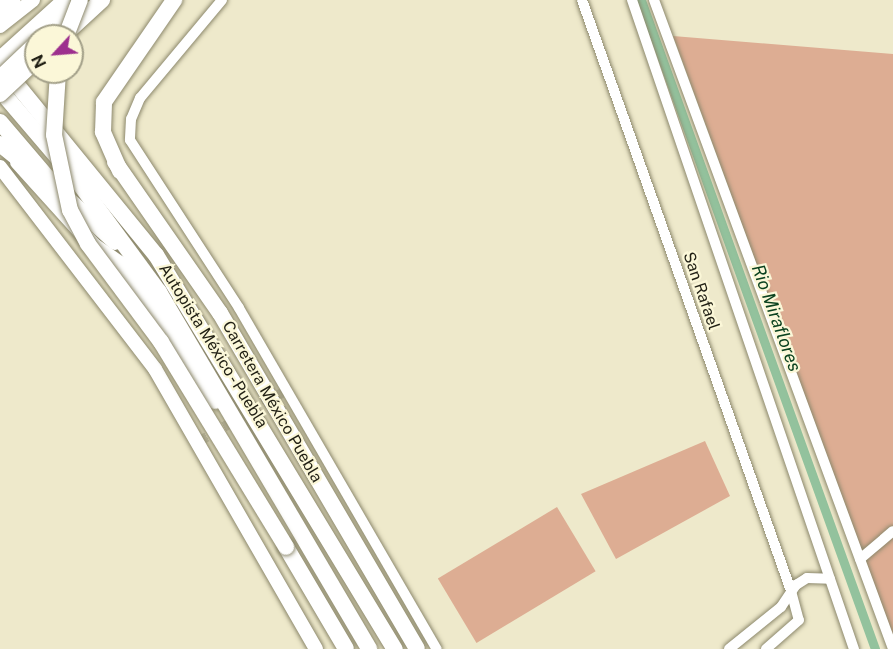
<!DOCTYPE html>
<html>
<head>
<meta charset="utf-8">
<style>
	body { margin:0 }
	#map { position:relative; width:893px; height:649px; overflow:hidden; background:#eee9cb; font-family:"Public Sans",sans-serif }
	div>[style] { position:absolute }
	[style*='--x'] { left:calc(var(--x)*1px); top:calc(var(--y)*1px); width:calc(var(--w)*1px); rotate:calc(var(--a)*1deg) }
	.green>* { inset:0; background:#ddad93; transform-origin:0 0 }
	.canal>* { height:9px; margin:-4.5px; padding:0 4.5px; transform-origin:4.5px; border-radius:4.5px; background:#93c29d }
	.minor-tunnel>* { height:10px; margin-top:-5px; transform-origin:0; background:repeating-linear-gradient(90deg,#c5c0a6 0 10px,transparent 0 15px) }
	.roads { filter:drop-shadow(0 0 2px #8c886c) drop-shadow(0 0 2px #8c886c) }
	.minor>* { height:10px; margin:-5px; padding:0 5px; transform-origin:5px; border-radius:5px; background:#fff }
	.major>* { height:14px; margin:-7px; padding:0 7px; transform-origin:7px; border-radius:7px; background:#fff }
	.highway>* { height:16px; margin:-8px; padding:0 8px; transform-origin:8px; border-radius:8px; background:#fff }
	.bridges { filter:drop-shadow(0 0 2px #8c886c) drop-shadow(0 0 2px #8c886c) }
	.highway-bridge>* { height:16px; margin:-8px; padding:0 8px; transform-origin:8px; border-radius:8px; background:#fff }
	span { translate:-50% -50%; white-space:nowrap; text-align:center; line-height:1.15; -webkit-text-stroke:4.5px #fbf7d8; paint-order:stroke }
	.street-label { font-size:16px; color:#1f1e13 }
	.water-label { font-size:18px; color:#0a421f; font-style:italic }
	.north { position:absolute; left:24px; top:24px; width:60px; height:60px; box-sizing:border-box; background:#fbf7d8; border:2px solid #a3a089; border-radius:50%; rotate:244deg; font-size:16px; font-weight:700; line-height:24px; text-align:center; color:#1f1e13 }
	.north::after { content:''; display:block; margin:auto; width:21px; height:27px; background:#9d2f8e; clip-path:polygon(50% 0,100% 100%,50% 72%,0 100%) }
</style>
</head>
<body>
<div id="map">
	<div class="green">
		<i style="clip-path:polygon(673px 36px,893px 54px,893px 637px)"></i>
		<i style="clip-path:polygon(705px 441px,730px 496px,616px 559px,581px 494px)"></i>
		<i style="left:557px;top:507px;width:75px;height:139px;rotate:59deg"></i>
	</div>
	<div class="canal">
		<i style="--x:641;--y:0;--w:690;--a:70.17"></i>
	</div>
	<div class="minor-tunnel">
		<i style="--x:198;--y:442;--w:103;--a:-30.3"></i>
	</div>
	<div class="roads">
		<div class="minor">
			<i style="--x:222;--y:0;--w:128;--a:129.9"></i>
			<i style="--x:140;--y:98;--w:23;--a:113"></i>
			<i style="--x:131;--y:119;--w:21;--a:93"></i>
			<i style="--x:130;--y:140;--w:200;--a:57"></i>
			<i style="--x:239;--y:308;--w:394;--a:59.9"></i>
			<i style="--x:582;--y:0;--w:627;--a:70.52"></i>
			<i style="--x:791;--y:591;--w:30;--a:75"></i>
			<i style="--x:799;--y:620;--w:44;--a:138.7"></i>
			<i style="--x:632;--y:0;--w:686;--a:71.12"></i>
			<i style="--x:654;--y:0;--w:692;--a:69.78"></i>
			<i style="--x:860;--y:559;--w:43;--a:-40.3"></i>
			<i style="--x:729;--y:649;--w:67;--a:-38.9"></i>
			<i style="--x:781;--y:607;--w:27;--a:-56"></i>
			<i style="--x:796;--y:585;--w:13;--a:-32"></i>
			<i style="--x:807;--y:578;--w:23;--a:2"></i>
		</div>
		<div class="major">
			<i style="--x:0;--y:26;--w:42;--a:-38.2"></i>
			<i style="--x:0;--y:58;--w:86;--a:-42.2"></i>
			<i style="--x:0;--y:167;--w:255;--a:52.5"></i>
			<i style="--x:155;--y:369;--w:323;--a:60.1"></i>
		</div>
		<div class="highway">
			<i style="--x:0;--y:10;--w:16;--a:-38"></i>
			<i style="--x:66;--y:33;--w:49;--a:-42.5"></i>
			<i style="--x:45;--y:36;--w:47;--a:-41.5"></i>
			<i style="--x:0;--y:64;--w:247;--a:50.8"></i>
			<i style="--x:156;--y:255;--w:461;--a:58.8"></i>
			<i style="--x:0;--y:90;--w:117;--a:49.5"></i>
			<i style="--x:76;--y:179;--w:140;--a:53.7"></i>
			<i style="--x:159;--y:292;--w:414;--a:59.5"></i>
			<i style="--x:0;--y:122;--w:89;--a:49.5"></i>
			<i style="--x:58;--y:190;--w:77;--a:42.4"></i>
			<i style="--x:0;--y:144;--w:33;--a:39"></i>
			<i style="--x:18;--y:162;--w:113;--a:47.9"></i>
			<i style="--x:94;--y:246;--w:32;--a:35"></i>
			<i style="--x:120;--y:264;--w:57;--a:54.3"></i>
			<i style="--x:153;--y:310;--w:32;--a:41"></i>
			<i style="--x:115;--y:162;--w:184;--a:55.2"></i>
			<i style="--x:220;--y:313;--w:389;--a:59.6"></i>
			<i style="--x:120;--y:171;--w:43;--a:-113.6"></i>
			<i style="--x:103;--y:132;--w:30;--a:-88"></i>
			<i style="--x:104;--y:102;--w:124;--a:-55.5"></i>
			<i style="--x:164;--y:333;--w:85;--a:53.1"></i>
			<i style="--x:286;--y:547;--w:118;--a:59.5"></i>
		</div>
	</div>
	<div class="bridges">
		<div class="highway-bridge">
			<i style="--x:66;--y:36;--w:39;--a:-69"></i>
			<i style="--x:58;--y:72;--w:63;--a:93.6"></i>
			<i style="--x:54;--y:135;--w:77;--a:78"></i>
			<i style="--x:70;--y:210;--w:38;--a:62"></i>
			<i style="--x:88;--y:244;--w:122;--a:53.3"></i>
			<i style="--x:161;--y:342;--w:240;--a:58.6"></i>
			<i style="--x:0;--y:78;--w:50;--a:-43.4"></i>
			<i style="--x:0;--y:94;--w:48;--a:-43.3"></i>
		</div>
	</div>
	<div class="street-label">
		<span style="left:701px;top:291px;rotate:71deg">San Rafael</span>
		<span style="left:213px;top:346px;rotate:58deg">Autopista México - Puebla</span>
		<span style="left:272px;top:402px;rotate:60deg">Carretera México Puebla</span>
	</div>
	<div class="water-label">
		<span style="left:776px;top:318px;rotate:70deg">Rio Miraflores</span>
	</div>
	<div class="north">N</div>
</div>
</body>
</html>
